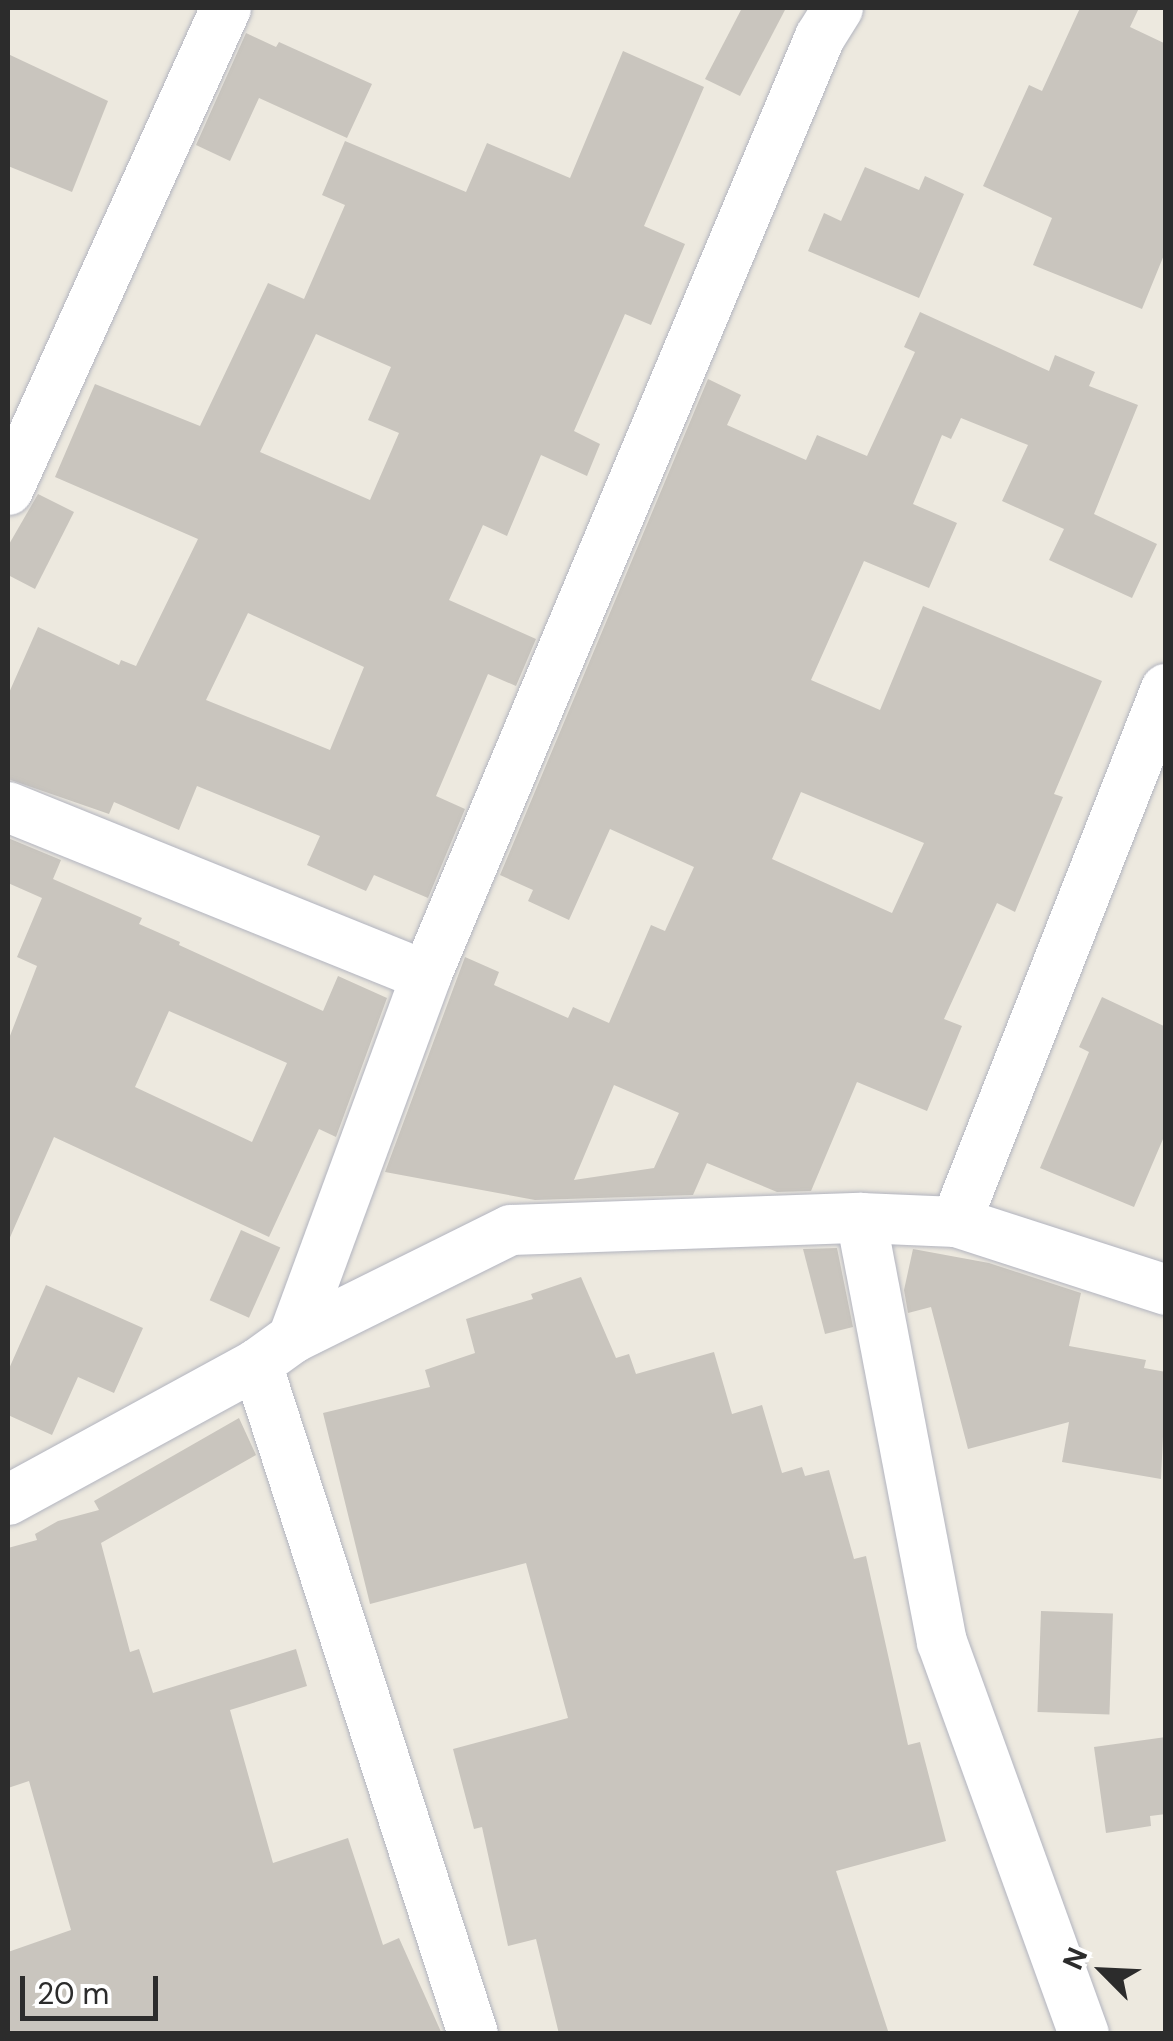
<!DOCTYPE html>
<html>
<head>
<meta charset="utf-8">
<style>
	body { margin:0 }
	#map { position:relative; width:1173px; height:2041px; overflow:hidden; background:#ede9df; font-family:"DM Sans",sans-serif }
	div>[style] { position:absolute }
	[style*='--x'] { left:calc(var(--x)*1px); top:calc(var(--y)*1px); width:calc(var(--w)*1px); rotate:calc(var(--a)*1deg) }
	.building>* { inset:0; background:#c9c5be; transform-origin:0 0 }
	.roads { filter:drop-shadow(0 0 2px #b2b4bf) drop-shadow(0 0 2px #b2b4bf) }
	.minor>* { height:50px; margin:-25px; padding:0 25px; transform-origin:25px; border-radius:25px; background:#fff }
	span { translate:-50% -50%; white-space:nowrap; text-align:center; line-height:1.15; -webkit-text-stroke:8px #fff; paint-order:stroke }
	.frame { position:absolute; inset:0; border:10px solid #2c2c2c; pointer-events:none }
	.north { position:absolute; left:1053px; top:1921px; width:100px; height:100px; -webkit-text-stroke:8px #fff; paint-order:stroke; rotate:294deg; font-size:28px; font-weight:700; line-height:40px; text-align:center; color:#2c2c2c }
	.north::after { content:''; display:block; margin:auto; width:35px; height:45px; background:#2c2c2c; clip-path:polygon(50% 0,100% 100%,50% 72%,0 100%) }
	.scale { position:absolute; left:20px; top:1976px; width:138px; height:45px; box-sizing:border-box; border:5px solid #2c2c2c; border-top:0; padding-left:12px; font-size:30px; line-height:35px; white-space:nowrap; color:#2c2c2c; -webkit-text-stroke:8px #fff; paint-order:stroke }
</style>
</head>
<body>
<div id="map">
	<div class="building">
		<i style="clip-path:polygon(742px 8px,786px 8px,740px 96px,705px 79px)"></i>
		<i style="clip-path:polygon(1080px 8px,1139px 8px,1130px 27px,1166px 44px,1166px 250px,1142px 309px,1033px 265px,1052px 218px,983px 186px,1029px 85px,1042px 91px)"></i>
		<i style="clip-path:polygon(246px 33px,276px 47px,279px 42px,372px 84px,347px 138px,259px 98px,230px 161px,196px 145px)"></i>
		<i style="clip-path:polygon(evenodd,623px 51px,704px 87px,644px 226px,685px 244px,651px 325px,625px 314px,574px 431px,600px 444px,587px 476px,541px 455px,507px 536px,483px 525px,449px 600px,536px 639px,516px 686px,488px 674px,436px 796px,465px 809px,428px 898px,374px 875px,366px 891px,307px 865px,320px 836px,197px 786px,179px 830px,114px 802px,109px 814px,8px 779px,8px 695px,38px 627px,119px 665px,121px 660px,136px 666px,198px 539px,55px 477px,95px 384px,200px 426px,268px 283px,304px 299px,345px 205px,322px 195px,345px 141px,466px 192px,487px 143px,570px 178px,623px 51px,316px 334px,391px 367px,368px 420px,399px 433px,370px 500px,260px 452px,316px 334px,623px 51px,248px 613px,364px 667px,330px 750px,206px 700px,248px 613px)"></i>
		<i style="clip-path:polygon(8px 54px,108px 101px,72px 192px,8px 166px)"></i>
		<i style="clip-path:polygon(865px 167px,919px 190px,925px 176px,964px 194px,919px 298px,808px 251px,824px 213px,841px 221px)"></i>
		<i style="clip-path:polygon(evenodd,920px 312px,1049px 371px,1055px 355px,1095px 372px,1089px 386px,1138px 405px,1094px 514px,1157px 544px,1132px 598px,1049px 560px,1064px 529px,1002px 501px,1028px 445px,961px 418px,951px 439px,942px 435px,913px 504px,957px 523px,929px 588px,864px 561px,811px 680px,880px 710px,923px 606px,1102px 681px,1054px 794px,1063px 797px,1015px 912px,997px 903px,944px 1019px,962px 1026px,927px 1111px,857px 1082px,811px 1191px,777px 1192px,707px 1163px,693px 1195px,535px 1200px,385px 1172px,465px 957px,499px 972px,494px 985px,568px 1018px,573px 1007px,609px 1023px,651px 925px,665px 931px,694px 867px,610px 829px,569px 920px,528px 901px,533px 890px,500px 875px,708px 379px,741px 395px,727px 425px,806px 460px,817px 435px,867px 456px,915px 352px,904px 347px,920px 312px,801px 792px,924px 843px,892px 913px,772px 859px,801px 792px,920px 312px,614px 1085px,679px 1113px,654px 1168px,574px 1180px,614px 1085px)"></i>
		<i style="clip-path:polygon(38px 494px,74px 512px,35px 589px,8px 575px,8px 546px)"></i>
		<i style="clip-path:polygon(evenodd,8px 838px,61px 860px,53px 879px,142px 918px,139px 924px,180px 942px,179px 945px,323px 1011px,338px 976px,387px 998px,336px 1137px,319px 1129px,269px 1237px,54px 1137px,8px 1242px,8px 1041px,37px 966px,17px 957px,42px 898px,8px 883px,8px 838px,169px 1011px,287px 1063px,252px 1142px,135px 1087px,169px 1011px)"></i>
		<i style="clip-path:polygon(1102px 997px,1166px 1027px,1166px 1132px,1134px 1207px,1040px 1168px,1089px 1052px,1079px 1047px)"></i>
		<i style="left:241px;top:1230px;width:43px;height:77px;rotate:24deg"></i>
		<i style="clip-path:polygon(837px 1248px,853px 1327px,825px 1334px,803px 1249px)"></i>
		<i style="clip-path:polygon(913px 1249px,989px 1263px,1081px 1293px,1069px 1346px,1146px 1360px,1144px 1368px,1166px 1372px,1161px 1479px,1062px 1462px,1069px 1422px,968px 1449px,931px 1307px,908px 1313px,904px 1290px)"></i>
		<i style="clip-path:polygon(581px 1277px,616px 1358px,629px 1354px,636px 1374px,714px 1352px,732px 1414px,762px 1405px,782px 1473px,802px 1467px,805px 1476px,829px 1470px,854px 1559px,866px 1556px,908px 1745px,920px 1742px,946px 1841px,836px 1871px,889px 2034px,559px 2034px,536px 1939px,508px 1946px,482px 1827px,474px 1829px,453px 1749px,568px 1718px,526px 1563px,370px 1604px,323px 1413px,430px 1387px,425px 1370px,475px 1353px,466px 1319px,533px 1299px,531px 1294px)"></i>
		<i style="clip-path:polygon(46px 1285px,143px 1328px,114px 1393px,78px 1377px,52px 1435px,8px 1415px,8px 1371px)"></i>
		<i style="clip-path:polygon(239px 1418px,256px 1455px,101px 1543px,130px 1652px,139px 1649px,153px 1693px,296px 1649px,307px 1686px,230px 1710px,273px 1863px,348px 1838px,383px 1945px,399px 1938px,442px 2034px,8px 2034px,8px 1952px,71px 1930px,29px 1781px,8px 1788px,8px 1548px,37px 1540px,35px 1534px,58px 1521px,99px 1510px,94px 1501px)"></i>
		<i style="left:1041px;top:1611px;width:72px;height:101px;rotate:2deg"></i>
		<i style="clip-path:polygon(1166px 1737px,1166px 1814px,1150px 1816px,1151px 1826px,1106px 1833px,1094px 1747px)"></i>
	</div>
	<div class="roads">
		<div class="minor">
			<i style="--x:8;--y:490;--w:529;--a:-65.66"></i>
			<i style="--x:8;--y:807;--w:451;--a:22"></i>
			<i style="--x:861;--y:1218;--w:432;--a:79.2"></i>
			<i style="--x:942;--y:1642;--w:417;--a:70.1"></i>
			<i style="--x:956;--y:1222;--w:573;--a:-68.5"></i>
			<i style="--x:293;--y:1338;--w:386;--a:-69.8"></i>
			<i style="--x:426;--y:976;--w:1018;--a:-67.24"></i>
			<i style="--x:820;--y:37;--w:34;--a:-58"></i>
			<i style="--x:257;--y:1364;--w:704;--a:72.13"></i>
			<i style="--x:8;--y:1500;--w:284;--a:-28.6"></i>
			<i style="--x:257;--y:1364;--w:44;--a:-35.8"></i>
			<i style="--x:293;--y:1338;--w:243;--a:-26.4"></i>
			<i style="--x:511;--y:1230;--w:350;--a:-2"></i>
			<i style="--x:861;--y:1218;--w:95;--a:2.4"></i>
			<i style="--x:956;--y:1222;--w:221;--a:17.9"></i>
		</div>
	</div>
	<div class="frame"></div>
	<div class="north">N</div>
	<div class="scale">20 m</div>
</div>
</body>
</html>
